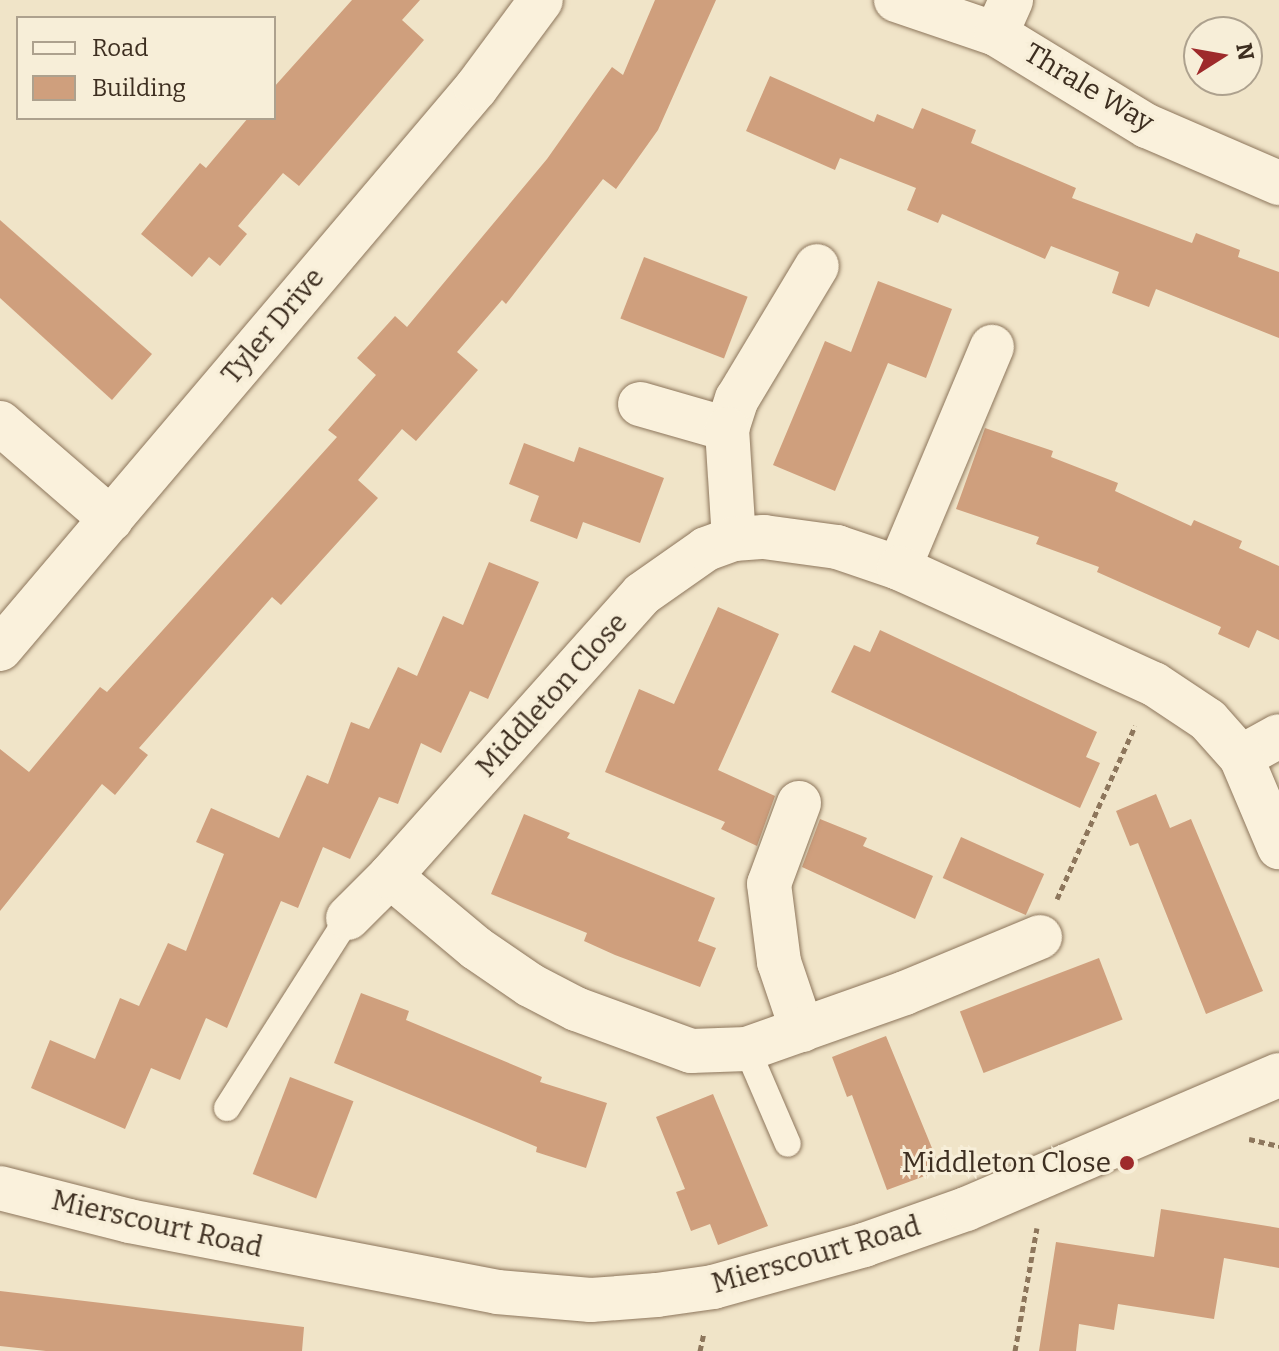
<!DOCTYPE html>
<html>
<head>
<meta charset="utf-8">
<style>
	body { margin:0 }
	#map { position:relative; width:1279px; height:1351px; overflow:hidden; background:#f0e4c8; font-family:Bitter,serif }
	div>[style] { position:absolute }
	[style*='--x'] { left:calc(var(--x)*1px); top:calc(var(--y)*1px); width:calc(var(--w)*1px); rotate:calc(var(--a)*1deg) }
	.building>* { inset:0; background:#cf9f7d; transform-origin:0 0 }
	.path>* { height:5px; margin-top:-2.5px; transform-origin:0; background:repeating-linear-gradient(90deg,#8d765c 0 6px,transparent 0 10px) }
	.roads { filter:drop-shadow(0 0 2px #8d765c) drop-shadow(0 0 2px #8d765c) }
	.service>* { height:26px; margin:-13px; padding:0 13px; transform-origin:13px; border-radius:13px; background:#faf1dc }
	.minor>* { height:44px; margin:-22px; padding:0 22px; transform-origin:22px; border-radius:22px; background:#faf1dc }
	.dots>* { width:22px; height:22px; translate:-50% -50%; box-sizing:border-box; border:4px solid #f7eed8; border-radius:50% }
	span { translate:-50% -50%; white-space:nowrap; text-align:center; line-height:1.15; -webkit-text-stroke:6px #f7eed8; paint-order:stroke }
	.street-label { font-size:28px; color:#3d2e20 }
	.poi-label { font-size:28px; color:#3d2e20 }
	.right { translate:-100% -50%; text-align:right }
	.legend { position:absolute; left:16px; top:16px; width:260px; height:104px; box-sizing:border-box; background:#f7eed8; border:2px solid #ada18e; margin:0; padding:10px 14px; list-style:none; font-size:24px; color:#3d2e20 }
	.legend li { display:flex; align-items:center; gap:16px; height:40px }
	.legend b { width:40px; border:2px solid #ada18e }
	.north { position:absolute; left:1183px; top:16px; width:80px; height:80px; box-sizing:border-box; background:#f7eed8; border:2px solid #ada18e; border-radius:50%; rotate:79deg; font-size:22px; font-weight:700; line-height:32px; text-align:center; color:#3d2e20 }
	.north::after { content:''; display:block; margin:auto; width:28px; height:36px; background:#9e2a2b; clip-path:polygon(50% 0,100% 100%,50% 72%,0 100%) }
</style>
</head>
<body>
<div id="map">
	<div class="building">
		<i style="clip-path:polygon(352px 0,420px 0,402px 20px,424px 40px,299px 186px,283px 173px,238px 226px,247px 234px,220px 266px,209px 257px,192px 277px,141px 234px,200px 163px,206px 168px,248px 118px,274px 118px,274px 87px)"></i>
		<i style="clip-path:polygon(655px 0,716px 0,658px 130px,616px 189px,603px 179px,506px 304px,502px 300px,457px 352px,478px 370px,416px 441px,402px 429px,358px 480px,378px 498px,281px 605px,272px 597px,139px 748px,148px 755px,115px 795px,102px 784px,0 911px,0 749px,29px 772px,100px 687px,107px 692px,337px 437px,328px 430px,376px 375px,357px 358px,395px 316px,407px 327px,547px 159px,612px 67px,623px 75px)"></i>
		<i style="clip-path:polygon(770px 76px,874px 122px,877px 114px,913px 129px,922px 108px,976px 130px,971px 143px,1076px 188px,1072px 198px,1192px 243px,1196px 233px,1240px 250px,1238px 257px,1279px 272px,1279px 338px,1156px 289px,1149px 307px,1112px 293px,1119px 272px,1051px 246px,1045px 259px,942px 214px,938px 223px,907px 210px,916px 188px,840px 158px,835px 170px,746px 131px)"></i>
		<i style="clip-path:polygon(0 220px,152px 354px,112px 400px,0 298px)"></i>
		<i style="left:644px;top:257px;width:111px;height:66px;rotate:21deg"></i>
		<i style="clip-path:polygon(878px 281px,952px 309px,926px 378px,888px 363px,835px 491px,773px 465px,825px 341px,851px 352px)"></i>
		<i style="clip-path:polygon(985px 428px,1053px 451px,1051px 457px,1118px 483px,1115px 491px,1191px 526px,1194px 520px,1242px 541px,1239px 548px,1279px 566px,1279px 640px,1257px 630px,1249px 648px,1218px 634px,1221px 627px,1097px 572px,1099px 567px,1036px 544px,1039px 537px,956px 509px)"></i>
		<i style="clip-path:polygon(524px 443px,574px 462px,579px 447px,664px 478px,640px 543px,583px 522px,577px 539px,530px 521px,539px 496px,509px 484px)"></i>
		<i style="clip-path:polygon(489px 562px,539px 582px,488px 699px,470px 691px,441px 753px,421px 743px,398px 804px,379px 797px,350px 859px,323px 847px,298px 908px,281px 901px,227px 1028px,206px 1018px,180px 1080px,151px 1068px,125px 1129px,31px 1088px,50px 1040px,95px 1059px,120px 998px,139px 1006px,168px 943px,186px 951px,224px 854px,196px 842px,211px 808px,279px 838px,307px 775px,328px 784px,351px 722px,369px 729px,398px 667px,417px 676px,443px 616px,463px 625px)"></i>
		<i style="clip-path:polygon(718px 607px,779px 634px,718px 770px,775px 796px,757px 846px,721px 829px,725px 822px,605px 772px,639px 689px,674px 704px)"></i>
		<i style="clip-path:polygon(880px 630px,1097px 732px,1086px 757px,1100px 763px,1080px 808px,831px 692px,854px 645px,870px 652px)"></i>
		<i style="clip-path:polygon(1156px 794px,1170px 828px,1191px 819px,1263px 991px,1206px 1014px,1138px 843px,1130px 846px,1116px 811px)"></i>
		<i style="clip-path:polygon(524px 814px,570px 833px,567px 838px,715px 898px,698px 941px,716px 948px,700px 987px,615px 955px,584px 941px,587px 933px,491px 894px)"></i>
		<i style="clip-path:polygon(820px 819px,867px 838px,863px 846px,933px 876px,915px 919px,802px 867px)"></i>
		<i style="left:961px;top:837px;width:91px;height:45px;rotate:24deg"></i>
		<i style="left:1099px;top:958px;width:66px;height:149px;rotate:69deg"></i>
		<i style="clip-path:polygon(361px 993px,409px 1011px,406px 1020px,542px 1077px,540px 1082px,607px 1103px,586px 1168px,536px 1152px,537px 1147px,334px 1063px)"></i>
		<i style="clip-path:polygon(886px 1036px,941px 1170px,887px 1190px,852px 1095px,847px 1097px,832px 1057px)"></i>
		<i style="left:290px;top:1077px;width:68px;height:104px;rotate:21deg"></i>
		<i style="clip-path:polygon(713px 1094px,768px 1226px,718px 1245px,710px 1224px,691px 1231px,676px 1192px,685px 1189px,656px 1117px)"></i>
		<i style="clip-path:polygon(1161px 1209px,1279px 1228px,1279px 1268px,1224px 1258px,1214px 1319px,1118px 1304px,1114px 1330px,1079px 1324px,1076px 1351px,1039px 1351px,1056px 1242px,1154px 1257px)"></i>
		<i style="clip-path:polygon(0 1291px,304px 1327px,302px 1351px,46px 1351px,0 1346px)"></i>
	</div>
	<div class="path">
		<i style="--x:1057;--y:899;--w:190;--a:-65.7"></i>
		<i style="--x:1249;--y:1139;--w:31;--a:13"></i>
		<i style="--x:700;--y:1351;--w:19;--a:-78"></i>
		<i style="--x:1015;--y:1351;--w:125;--a:-79.9"></i>
	</div>
	<div class="roads">
		<div class="service">
			<i style="--x:747;--y:1049;--w:103;--a:66.7"></i>
			<i style="--x:227;--y:1108;--w:225;--a:-57.5"></i>
		</div>
		<div class="minor">
			<i style="--x:896;--y:0;--w:106;--a:18.8"></i>
			<i style="--x:996;--y:34;--w:177;--a:31.4"></i>
			<i style="--x:1147;--y:126;--w:144;--a:23.4"></i>
			<i style="--x:996;--y:34;--w:37;--a:-66"></i>
			<i style="--x:640;--y:404;--w:91;--a:16"></i>
			<i style="--x:727;--y:429;--w:32;--a:-72"></i>
			<i style="--x:737;--y:399;--w:155;--a:-59"></i>
			<i style="--x:0;--y:423;--w:147;--a:40.9"></i>
			<i style="--x:727;--y:429;--w:110;--a:86.4"></i>
			<i style="--x:899;--y:568;--w:240;--a:-67.2"></i>
			<i style="--x:0;--y:649;--w:736;--a:-49.69"></i>
			<i style="--x:476;--y:88;--w:109;--a:-53.5"></i>
			<i style="--x:1241;--y:757;--w:43;--a:-28.9"></i>
			<i style="--x:799;--y:803;--w:86;--a:110.3"></i>
			<i style="--x:769;--y:884;--w:79;--a:82.7"></i>
			<i style="--x:779;--y:962;--w:72;--a:71.3"></i>
			<i style="--x:348;--y:918;--w:59;--a:-45"></i>
			<i style="--x:1040;--y:937;--w:146;--a:157.5"></i>
			<i style="--x:905;--y:993;--w:168;--a:160.5"></i>
			<i style="--x:747;--y:1049;--w:56;--a:178"></i>
			<i style="--x:691;--y:1051;--w:122;--a:-159.9"></i>
			<i style="--x:576;--y:1009;--w:52;--a:-152.4"></i>
			<i style="--x:530;--y:985;--w:65;--a:-145.6"></i>
			<i style="--x:476;--y:948;--w:112;--a:-140.1"></i>
			<i style="--x:390;--y:876;--w:378;--a:-48.2"></i>
			<i style="--x:642;--y:594;--w:78;--a:-35.1"></i>
			<i style="--x:706;--y:549;--w:30;--a:-20"></i>
			<i style="--x:734;--y:539;--w:30;--a:-4"></i>
			<i style="--x:764;--y:537;--w:74;--a:7.8"></i>
			<i style="--x:837;--y:547;--w:65;--a:18.7"></i>
			<i style="--x:899;--y:568;--w:280;--a:24.5"></i>
			<i style="--x:1154;--y:684;--w:65;--a:33.7"></i>
			<i style="--x:1208;--y:720;--w:50;--a:48.3"></i>
			<i style="--x:1241;--y:757;--w:98;--a:67.1"></i>
			<i style="--x:0;--y:1188;--w:133;--a:14.3"></i>
			<i style="--x:129;--y:1221;--w:375;--a:10.9"></i>
			<i style="--x:497;--y:1292;--w:94;--a:4.9"></i>
			<i style="--x:591;--y:1300;--w:66;--a:-4.3"></i>
			<i style="--x:657;--y:1295;--w:57;--a:-8.1"></i>
			<i style="--x:713;--y:1287;--w:157;--a:-15.5"></i>
			<i style="--x:864;--y:1245;--w:108;--a:-19.4"></i>
			<i style="--x:966;--y:1209;--w:340;--a:-23.2"></i>
		</div>
	</div>
	<div class="dots">
		<i style="left:1127px;top:1163px;background:#9e2a2b"></i>
	</div>
	<div class="street-label">
		<span style="left:1089px;top:88px;rotate:31deg">Thrale Way</span>
		<span style="left:273px;top:326px;rotate:-50deg">Tyler Drive</span>
		<span style="left:552px;top:695px;rotate:-48deg">Middleton Close</span>
		<span style="left:157px;top:1224px;rotate:13deg">Mierscourt Road</span>
		<span style="left:816px;top:1255px;rotate:-16deg">Mierscourt Road</span>
	</div>
	<div class="poi-label">
		<span class="right" style="left:1111px;top:1163px">Middleton Close</span>
	</div>
	<ul class="legend">
	<li><b style="height:10px;background:#faf1dc"></b>Road</li>
	<li><b style="height:22px;background:#cf9f7d"></b>Building</li>
	</ul>
	<div class="north">N</div>
</div>
</body>
</html>
